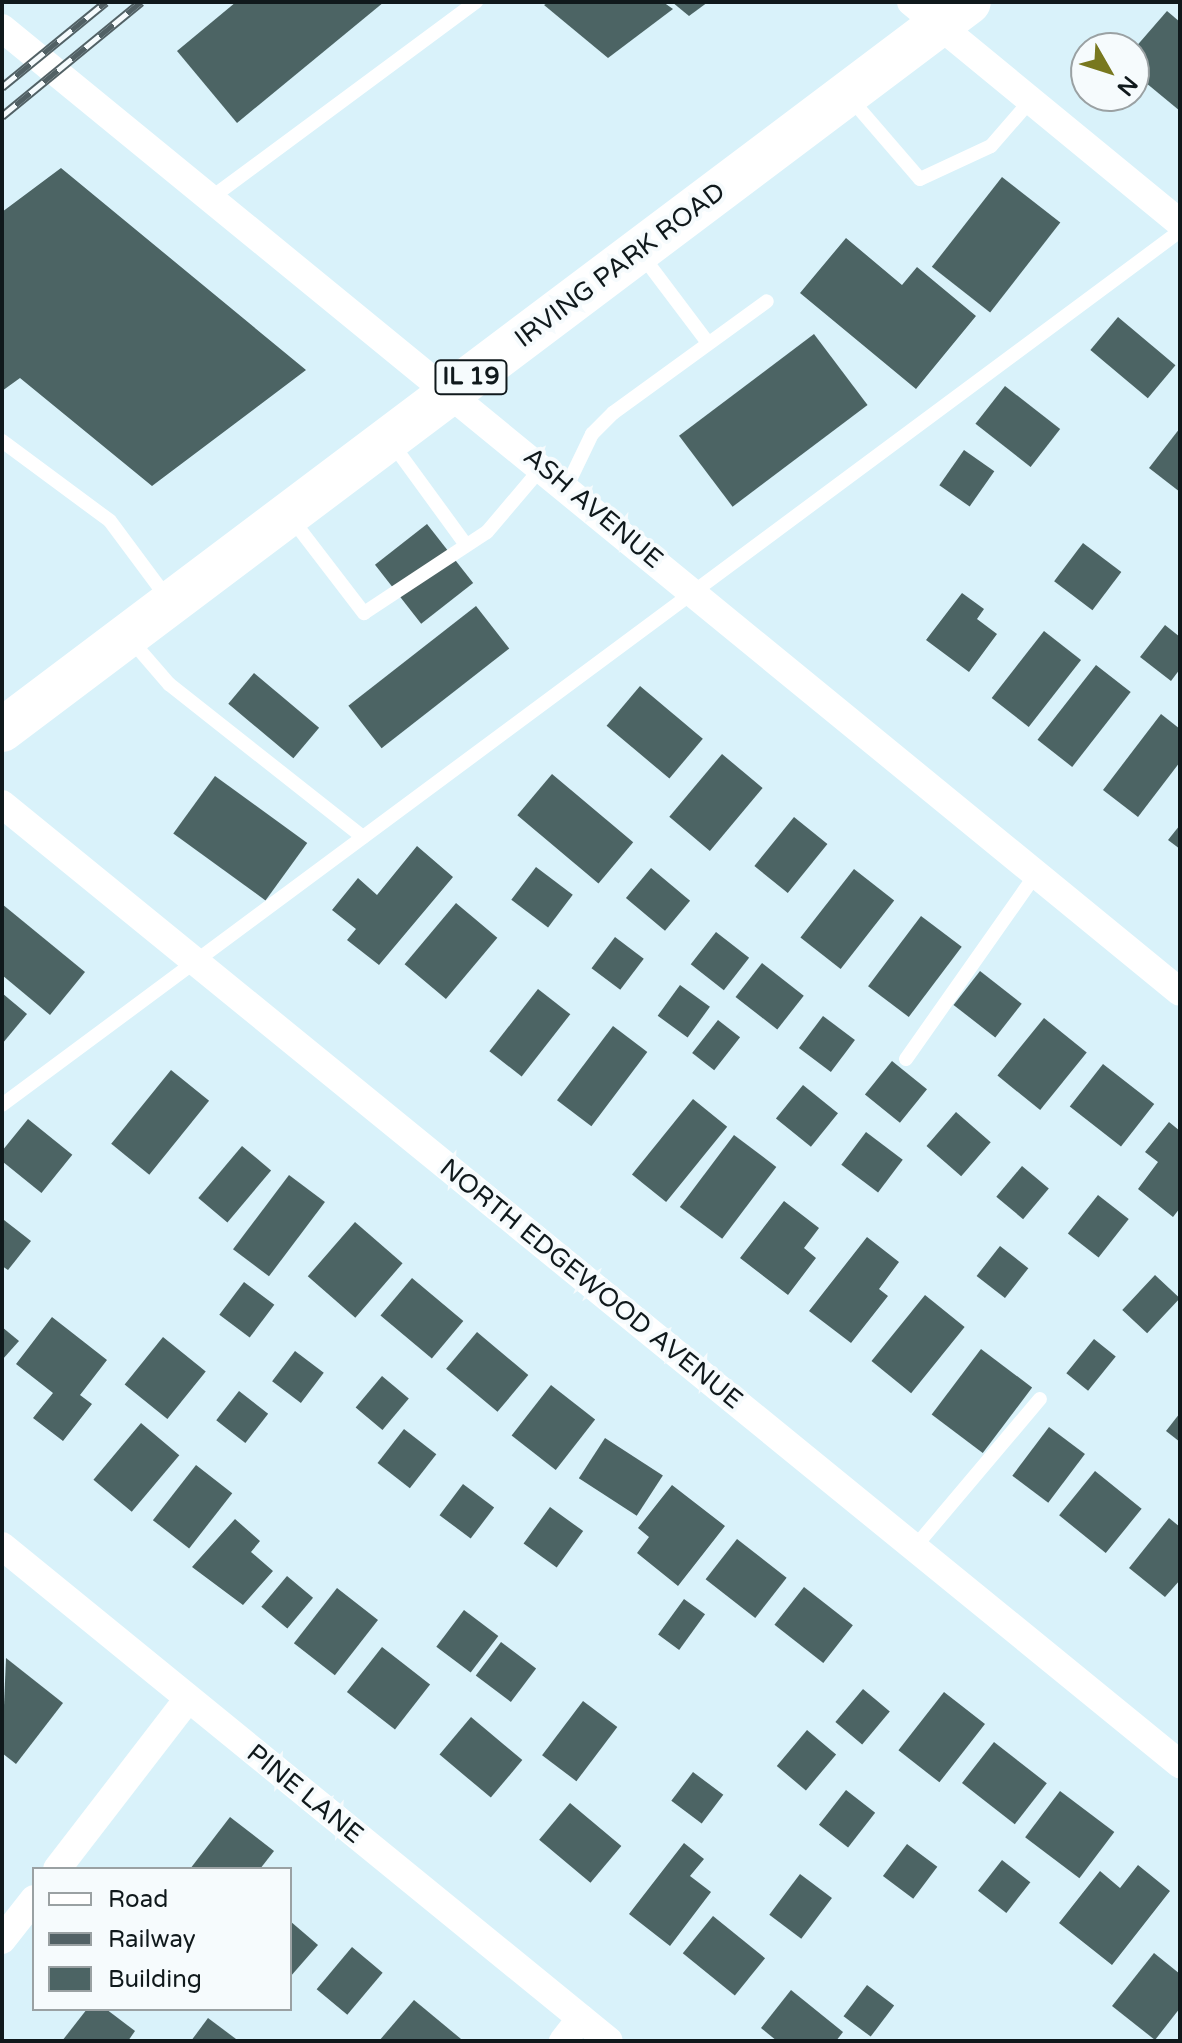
<!DOCTYPE html>
<html>
<head>
<meta charset="utf-8">
<style>
	body { margin:0 }
	#map { position:relative; width:1182px; height:2043px; overflow:hidden; background:#d9f2fa; font-family:"Varela Round",sans-serif }
	div>[style] { position:absolute }
	[style*='--x'] { left:calc(var(--x)*1px); top:calc(var(--y)*1px); width:calc(var(--w)*1px); rotate:calc(var(--a)*1deg) }
	.building>* { inset:0; background:#4c6464; transform-origin:0 0 }
	.lane>* { height:14px; margin:-7px; padding:0 7px; transform-origin:7px; border-radius:7px; background:#fff }
	.street>* { height:28px; margin:-14px; padding:0 14px; transform-origin:14px; border-radius:14px; background:#fff }
	.primary>* { height:44px; margin:-22px; padding:0 22px; transform-origin:22px; border-radius:22px; background:#fff }
	.rail>* { height:9px; margin-top:-4.5px; transform-origin:0; background:repeating-linear-gradient(90deg,#f6fbfd 0 18px,#526165 0 36px); box-sizing:border-box; border-block:2px solid #526165 }
	span { translate:-50% -50%; white-space:nowrap; text-align:center; line-height:1.15; -webkit-text-stroke:8px #f6fbfd; paint-order:stroke }
	.shield-label span { padding:2px 6px; background:#f6fbfd; border:2px solid; border-radius:6px; -webkit-text-stroke-width:0 }
	.shield-label { font-size:24px; color:#10191c; font-weight:700 }
	.street-label { font-size:26px; color:#10191c }
	.frame { position:absolute; inset:0; border:4px solid #10191c; pointer-events:none }
	.legend { position:absolute; left:32px; top:1867px; width:260px; height:144px; box-sizing:border-box; background:#f6fbfd; border:2px solid #9aa1a3; margin:0; padding:10px 14px; list-style:none; font-size:24px; color:#10191c }
	.legend li { display:flex; align-items:center; gap:16px; height:40px }
	.legend b { width:40px; border:2px solid #9aa1a3 }
	.north { position:absolute; left:1070px; top:32px; width:80px; height:80px; box-sizing:border-box; background:#f6fbfd; border:2px solid #9aa1a3; border-radius:50%; rotate:129deg; font-size:22px; font-weight:700; line-height:32px; text-align:center; color:#10191c }
	.north::after { content:''; display:block; margin:auto; width:28px; height:36px; background:#78781f; clip-path:polygon(50% 0,100% 100%,50% 72%,0 100%) }
</style>
</head>
<body>
<div id="map">
	<div class="building">
		<i style="clip-path:polygon(236px 2px,384px 2px,237px 123px,177px 51px)"></i>
		<i style="clip-path:polygon(549px 2px,663px 2px,673px 9px,608px 58px,544px 5px)"></i>
		<i style="clip-path:polygon(672px 2px,708px 2px,689px 16px)"></i>
		<i style="clip-path:polygon(1167px 11px,1180px 22px,1180px 111px,1134px 73px,1134px 49px)"></i>
		<i style="clip-path:polygon(61px 168px,306px 370px,152px 486px,20px 378px,2px 391px,2px 212px)"></i>
		<i style="left:1002px;top:177px;width:74px;height:114px;rotate:38deg"></i>
		<i style="clip-path:polygon(846px 238px,902px 285px,917px 267px,976px 316px,916px 389px,800px 293px)"></i>
		<i style="left:1118px;top:317px;width:75px;height:43px;rotate:40deg"></i>
		<i style="left:814px;top:334px;width:89px;height:169px;rotate:53deg"></i>
		<i style="left:1005px;top:386px;width:70px;height:48px;rotate:38deg"></i>
		<i style="clip-path:polygon(1180px 428px,1180px 492px,1149px 468px)"></i>
		<i style="left:964px;top:450px;width:37px;height:43px;rotate:35deg"></i>
		<i style="left:427px;top:524px;width:75px;height:66px;rotate:52deg"></i>
		<i style="left:1083px;top:543px;width:48px;height:48px;rotate:37deg"></i>
		<i style="clip-path:polygon(962px 593px,984px 609px,977px 619px,997px 634px,969px 672px,926px 640px)"></i>
		<i style="left:476px;top:606px;width:54px;height:162px;rotate:52deg"></i>
		<i style="clip-path:polygon(1165px 625px,1180px 637px,1180px 669px,1171px 681px,1140px 657px)"></i>
		<i style="left:1044px;top:631px;width:47px;height:85px;rotate:38deg"></i>
		<i style="left:1096px;top:665px;width:44px;height:95px;rotate:38deg"></i>
		<i style="left:254px;top:673px;width:85px;height:40px;rotate:40deg"></i>
		<i style="left:640px;top:686px;width:82px;height:52px;rotate:40deg"></i>
		<i style="clip-path:polygon(1161px 714px,1180px 729px,1180px 762px,1138px 817px,1103px 790px)"></i>
		<i style="left:722px;top:754px;width:53px;height:82px;rotate:40deg"></i>
		<i style="left:552px;top:774px;width:106px;height:54px;rotate:40deg"></i>
		<i style="left:215px;top:776px;width:114px;height:71px;rotate:36deg"></i>
		<i style="left:794px;top:817px;width:43px;height:63px;rotate:39deg"></i>
		<i style="clip-path:polygon(1180px 825px,1180px 849px,1168px 840px)"></i>
		<i style="clip-path:polygon(417px 846px,453px 877px,379px 965px,347px 940px,356px 929px,332px 910px,358px 878px,377px 895px)"></i>
		<i style="left:536px;top:867px;width:46px;height:41px;rotate:37deg"></i>
		<i style="left:651px;top:868px;width:51px;height:39px;rotate:40deg"></i>
		<i style="left:854px;top:869px;width:51px;height:87px;rotate:38deg"></i>
		<i style="left:456px;top:903px;width:54px;height:80px;rotate:40deg"></i>
		<i style="clip-path:polygon(2px 904px,85px 972px,50px 1015px,2px 975px)"></i>
		<i style="left:921px;top:916px;width:51px;height:88px;rotate:37deg"></i>
		<i style="left:716px;top:932px;width:42px;height:41px;rotate:38deg"></i>
		<i style="left:615px;top:937px;width:36px;height:39px;rotate:37deg"></i>
		<i style="left:762px;top:963px;width:53px;height:43px;rotate:38deg"></i>
		<i style="left:980px;top:971px;width:53px;height:43px;rotate:38deg"></i>
		<i style="left:680px;top:985px;width:37px;height:38px;rotate:36deg"></i>
		<i style="left:538px;top:989px;width:41px;height:79px;rotate:38deg"></i>
		<i style="clip-path:polygon(2px 993px,27px 1014px,2px 1044px)"></i>
		<i style="left:823px;top:1016px;width:40px;height:40px;rotate:37deg"></i>
		<i style="left:1044px;top:1018px;width:55px;height:74px;rotate:39deg"></i>
		<i style="left:718px;top:1020px;width:28px;height:42px;rotate:38deg"></i>
		<i style="left:613px;top:1026px;width:43px;height:93px;rotate:37deg"></i>
		<i style="left:892px;top:1061px;width:45px;height:43px;rotate:39deg"></i>
		<i style="left:1103px;top:1064px;width:65px;height:54px;rotate:38deg"></i>
		<i style="left:171px;top:1070px;width:49px;height:95px;rotate:39deg"></i>
		<i style="left:803px;top:1085px;width:45px;height:43px;rotate:39deg"></i>
		<i style="left:693px;top:1099px;width:44px;height:97px;rotate:39deg"></i>
		<i style="left:956px;top:1112px;width:46px;height:45px;rotate:41deg"></i>
		<i style="left:28px;top:1119px;width:57px;height:49px;rotate:39deg"></i>
		<i style="clip-path:polygon(1169px 1122px,1180px 1131px,1180px 1208px,1173px 1217px,1138px 1189px,1158px 1162px,1145px 1152px)"></i>
		<i style="left:866px;top:1132px;width:46px;height:41px;rotate:37deg"></i>
		<i style="left:734px;top:1135px;width:53px;height:90px;rotate:37deg"></i>
		<i style="left:242px;top:1146px;width:38px;height:68px;rotate:40deg"></i>
		<i style="left:1022px;top:1166px;width:35px;height:40px;rotate:40deg"></i>
		<i style="left:289px;top:1175px;width:45px;height:93px;rotate:37deg"></i>
		<i style="left:1098px;top:1195px;width:39px;height:49px;rotate:38deg"></i>
		<i style="clip-path:polygon(784px 1201px,819px 1228px,804px 1248px,816px 1258px,788px 1295px,740px 1258px)"></i>
		<i style="clip-path:polygon(4px 1220px,31px 1241px,8px 1270px,2px 1266px)"></i>
		<i style="left:355px;top:1222px;width:63px;height:72px;rotate:41deg"></i>
		<i style="clip-path:polygon(867px 1237px,899px 1262px,879px 1289px,888px 1296px,851px 1343px,809px 1311px)"></i>
		<i style="left:1000px;top:1246px;width:36px;height:38px;rotate:38deg"></i>
		<i style="left:1155px;top:1275px;width:34px;height:48px;rotate:43deg"></i>
		<i style="left:412px;top:1278px;width:67px;height:49px;rotate:40deg"></i>
		<i style="left:244px;top:1282px;width:38px;height:41px;rotate:37deg"></i>
		<i style="left:925px;top:1295px;width:51px;height:85px;rotate:39deg"></i>
		<i style="clip-path:polygon(52px 1317px,107px 1360px,80px 1395px,92px 1404px,63px 1441px,33px 1418px,53px 1393px,16px 1364px)"></i>
		<i style="clip-path:polygon(2px 1327px,19px 1341px,2px 1360px)"></i>
		<i style="left:477px;top:1332px;width:67px;height:48px;rotate:40deg"></i>
		<i style="left:163px;top:1337px;width:55px;height:61px;rotate:39deg"></i>
		<i style="left:1094px;top:1339px;width:28px;height:44px;rotate:39deg"></i>
		<i style="left:981px;top:1349px;width:64px;height:82px;rotate:37deg"></i>
		<i style="left:295px;top:1351px;width:36px;height:38px;rotate:37deg"></i>
		<i style="left:382px;top:1376px;width:35px;height:41px;rotate:40deg"></i>
		<i style="left:551px;top:1385px;width:56px;height:64px;rotate:38deg"></i>
		<i style="left:239px;top:1391px;width:37px;height:37px;rotate:38deg"></i>
		<i style="clip-path:polygon(1180px 1413px,1180px 1442px,1166px 1431px)"></i>
		<i style="left:141px;top:1423px;width:50px;height:74px;rotate:40deg"></i>
		<i style="left:1049px;top:1427px;width:45px;height:61px;rotate:37deg"></i>
		<i style="left:404px;top:1429px;width:41px;height:43px;rotate:38deg"></i>
		<i style="left:605px;top:1438px;width:69px;height:48px;rotate:33deg"></i>
		<i style="left:196px;top:1465px;width:46px;height:70px;rotate:38deg"></i>
		<i style="left:1095px;top:1471px;width:60px;height:57px;rotate:39deg"></i>
		<i style="left:463px;top:1484px;width:39px;height:39px;rotate:37deg"></i>
		<i style="clip-path:polygon(672px 1485px,725px 1526px,678px 1586px,637px 1553px,649px 1537px,638px 1528px)"></i>
		<i style="left:550px;top:1507px;width:41px;height:45px;rotate:36deg"></i>
		<i style="clip-path:polygon(1169px 1518px,1180px 1527px,1180px 1580px,1165px 1597px,1129px 1568px)"></i>
		<i style="clip-path:polygon(235px 1519px,260px 1541px,251px 1552px,273px 1571px,243px 1605px,192px 1567px)"></i>
		<i style="left:737px;top:1539px;width:63px;height:51px;rotate:38deg"></i>
		<i style="left:287px;top:1576px;width:34px;height:40px;rotate:40deg"></i>
		<i style="left:804px;top:1587px;width:62px;height:48px;rotate:38deg"></i>
		<i style="left:337px;top:1588px;width:52px;height:70px;rotate:38deg"></i>
		<i style="left:684px;top:1599px;width:26px;height:44px;rotate:36deg"></i>
		<i style="left:464px;top:1610px;width:43px;height:46px;rotate:37deg"></i>
		<i style="left:501px;top:1642px;width:44px;height:42px;rotate:37deg"></i>
		<i style="left:382px;top:1647px;width:61px;height:57px;rotate:38deg"></i>
		<i style="clip-path:polygon(6px 1658px,63px 1703px,16px 1764px,2px 1753px)"></i>
		<i style="left:863px;top:1689px;width:35px;height:43px;rotate:40deg"></i>
		<i style="left:944px;top:1692px;width:52px;height:74px;rotate:38deg"></i>
		<i style="left:583px;top:1701px;width:43px;height:68px;rotate:37deg"></i>
		<i style="left:471px;top:1717px;width:67px;height:49px;rotate:40deg"></i>
		<i style="left:807px;top:1730px;width:38px;height:47px;rotate:40deg"></i>
		<i style="left:994px;top:1742px;width:67px;height:52px;rotate:38deg"></i>
		<i style="left:693px;top:1772px;width:38px;height:36px;rotate:37deg"></i>
		<i style="left:846px;top:1790px;width:37px;height:44px;rotate:38deg"></i>
		<i style="left:1060px;top:1791px;width:68px;height:58px;rotate:37deg"></i>
		<i style="left:570px;top:1803px;width:67px;height:48px;rotate:40deg"></i>
		<i style="clip-path:polygon(230px 1817px,274px 1851px,260px 1869px,190px 1869px)"></i>
		<i style="clip-path:polygon(684px 1843px,704px 1859px,690px 1876px,711px 1892px,670px 1946px,629px 1914px)"></i>
		<i style="left:907px;top:1844px;width:38px;height:40px;rotate:37deg"></i>
		<i style="left:1002px;top:1860px;width:36px;height:39px;rotate:38deg"></i>
		<i style="clip-path:polygon(1138px 1865px,1170px 1891px,1112px 1965px,1059px 1923px,1100px 1871px,1120px 1888px)"></i>
		<i style="left:800px;top:1874px;width:40px;height:51px;rotate:37deg"></i>
		<i style="left:713px;top:1916px;width:67px;height:48px;rotate:39deg"></i>
		<i style="clip-path:polygon(290px 1921px,318px 1945px,290px 1977px)"></i>
		<i style="left:352px;top:1947px;width:40px;height:55px;rotate:40deg"></i>
		<i style="clip-path:polygon(1154px 1953px,1180px 1974px,1180px 2008px,1155px 2040px,1112px 2006px)"></i>
		<i style="left:867px;top:1985px;width:34px;height:39px;rotate:37deg"></i>
		<i style="clip-path:polygon(791px 1990px,843px 2032px,836px 2041px,777px 2041px,761px 2028px)"></i>
		<i style="clip-path:polygon(414px 2000px,461px 2039px,460px 2041px,379px 2041px)"></i>
		<i style="clip-path:polygon(87px 2009px,106px 2009px,135px 2031px,128px 2041px,62px 2041px)"></i>
		<i style="clip-path:polygon(208px 2018px,236px 2039px,234px 2041px,191px 2041px)"></i>
	</div>
	<div class="lane">
		<i style="--x:850;--y:98;--w:107;--a:49.2"></i>
		<i style="--x:920;--y:179;--w:78;--a:-24.9"></i>
		<i style="--x:991;--y:146;--w:61;--a:-49"></i>
		<i style="--x:211;--y:198;--w:330;--a:-36.5"></i>
		<i style="--x:641;--y:254;--w:111;--a:53"></i>
		<i style="--x:2;--y:441;--w:134;--a:36.5"></i>
		<i style="--x:110;--y:521;--w:97;--a:53.4"></i>
		<i style="--x:391;--y:442;--w:127;--a:53.9"></i>
		<i style="--x:567;--y:486;--w:58;--a:-64.3"></i>
		<i style="--x:592;--y:434;--w:30;--a:-45"></i>
		<i style="--x:613;--y:413;--w:190;--a:-36"></i>
		<i style="--x:291;--y:518;--w:120;--a:52.5"></i>
		<i style="--x:364;--y:613;--w:147;--a:-33.4"></i>
		<i style="--x:487;--y:532;--w:87;--a:-49.7"></i>
		<i style="--x:130;--y:639;--w:60;--a:49.1"></i>
		<i style="--x:169;--y:684;--w:247;--a:38.3"></i>
		<i style="--x:906;--y:1059;--w:226;--a:-54.9"></i>
		<i style="--x:2;--y:1105;--w:1467;--a:-36.57"></i>
		<i style="--x:914;--y:1548;--w:195;--a:-49.8"></i>
	</div>
	<div class="street">
		<i style="--x:911;--y:2;--w:348;--a:39.4"></i>
		<i style="--x:2;--y:28;--w:1522;--a:39.29"></i>
		<i style="--x:2;--y:804;--w:1520;--a:39.18"></i>
		<i style="--x:2;--y:1546;--w:783;--a:39.2"></i>
		<i style="--x:57;--y:1869;--w:215;--a:-52.4"></i>
		<i style="--x:2;--y:1940;--w:52;--a:-52"></i>
		<i style="--x:563;--y:2041;--w:29;--a:-52"></i>
	</div>
	<div class="primary">
		<i style="--x:2;--y:730;--w:1210;--a:-36.97"></i>
	</div>
	<div class="rail">
		<i style="--x:2;--y:87;--w:134;--a:-39.3"></i>
		<i style="--x:2;--y:116;--w:180;--a:-39.4"></i>
	</div>
	<div class="shield-label">
		<span style="left:471px;top:377px">IL 19</span>
	</div>
	<div class="street-label">
		<span style="left:620px;top:265px;rotate:-37deg">IRVING PARK ROAD</span>
		<span style="left:593px;top:508px;rotate:40deg">ASH AVENUE</span>
		<span style="left:591px;top:1284px;rotate:39deg">NORTH EDGEWOOD AVENUE</span>
		<span style="left:305px;top:1794px;rotate:39deg">PINE LANE</span>
	</div>
	<div class="frame"></div>
	<ul class="legend">
	<li><b style="height:10px;background:#fff"></b>Road</li>
	<li><b style="height:10px;background:#526165"></b>Railway</li>
	<li><b style="height:22px;background:#4c6464"></b>Building</li>
	</ul>
	<div class="north">N</div>
</div>
</body>
</html>
